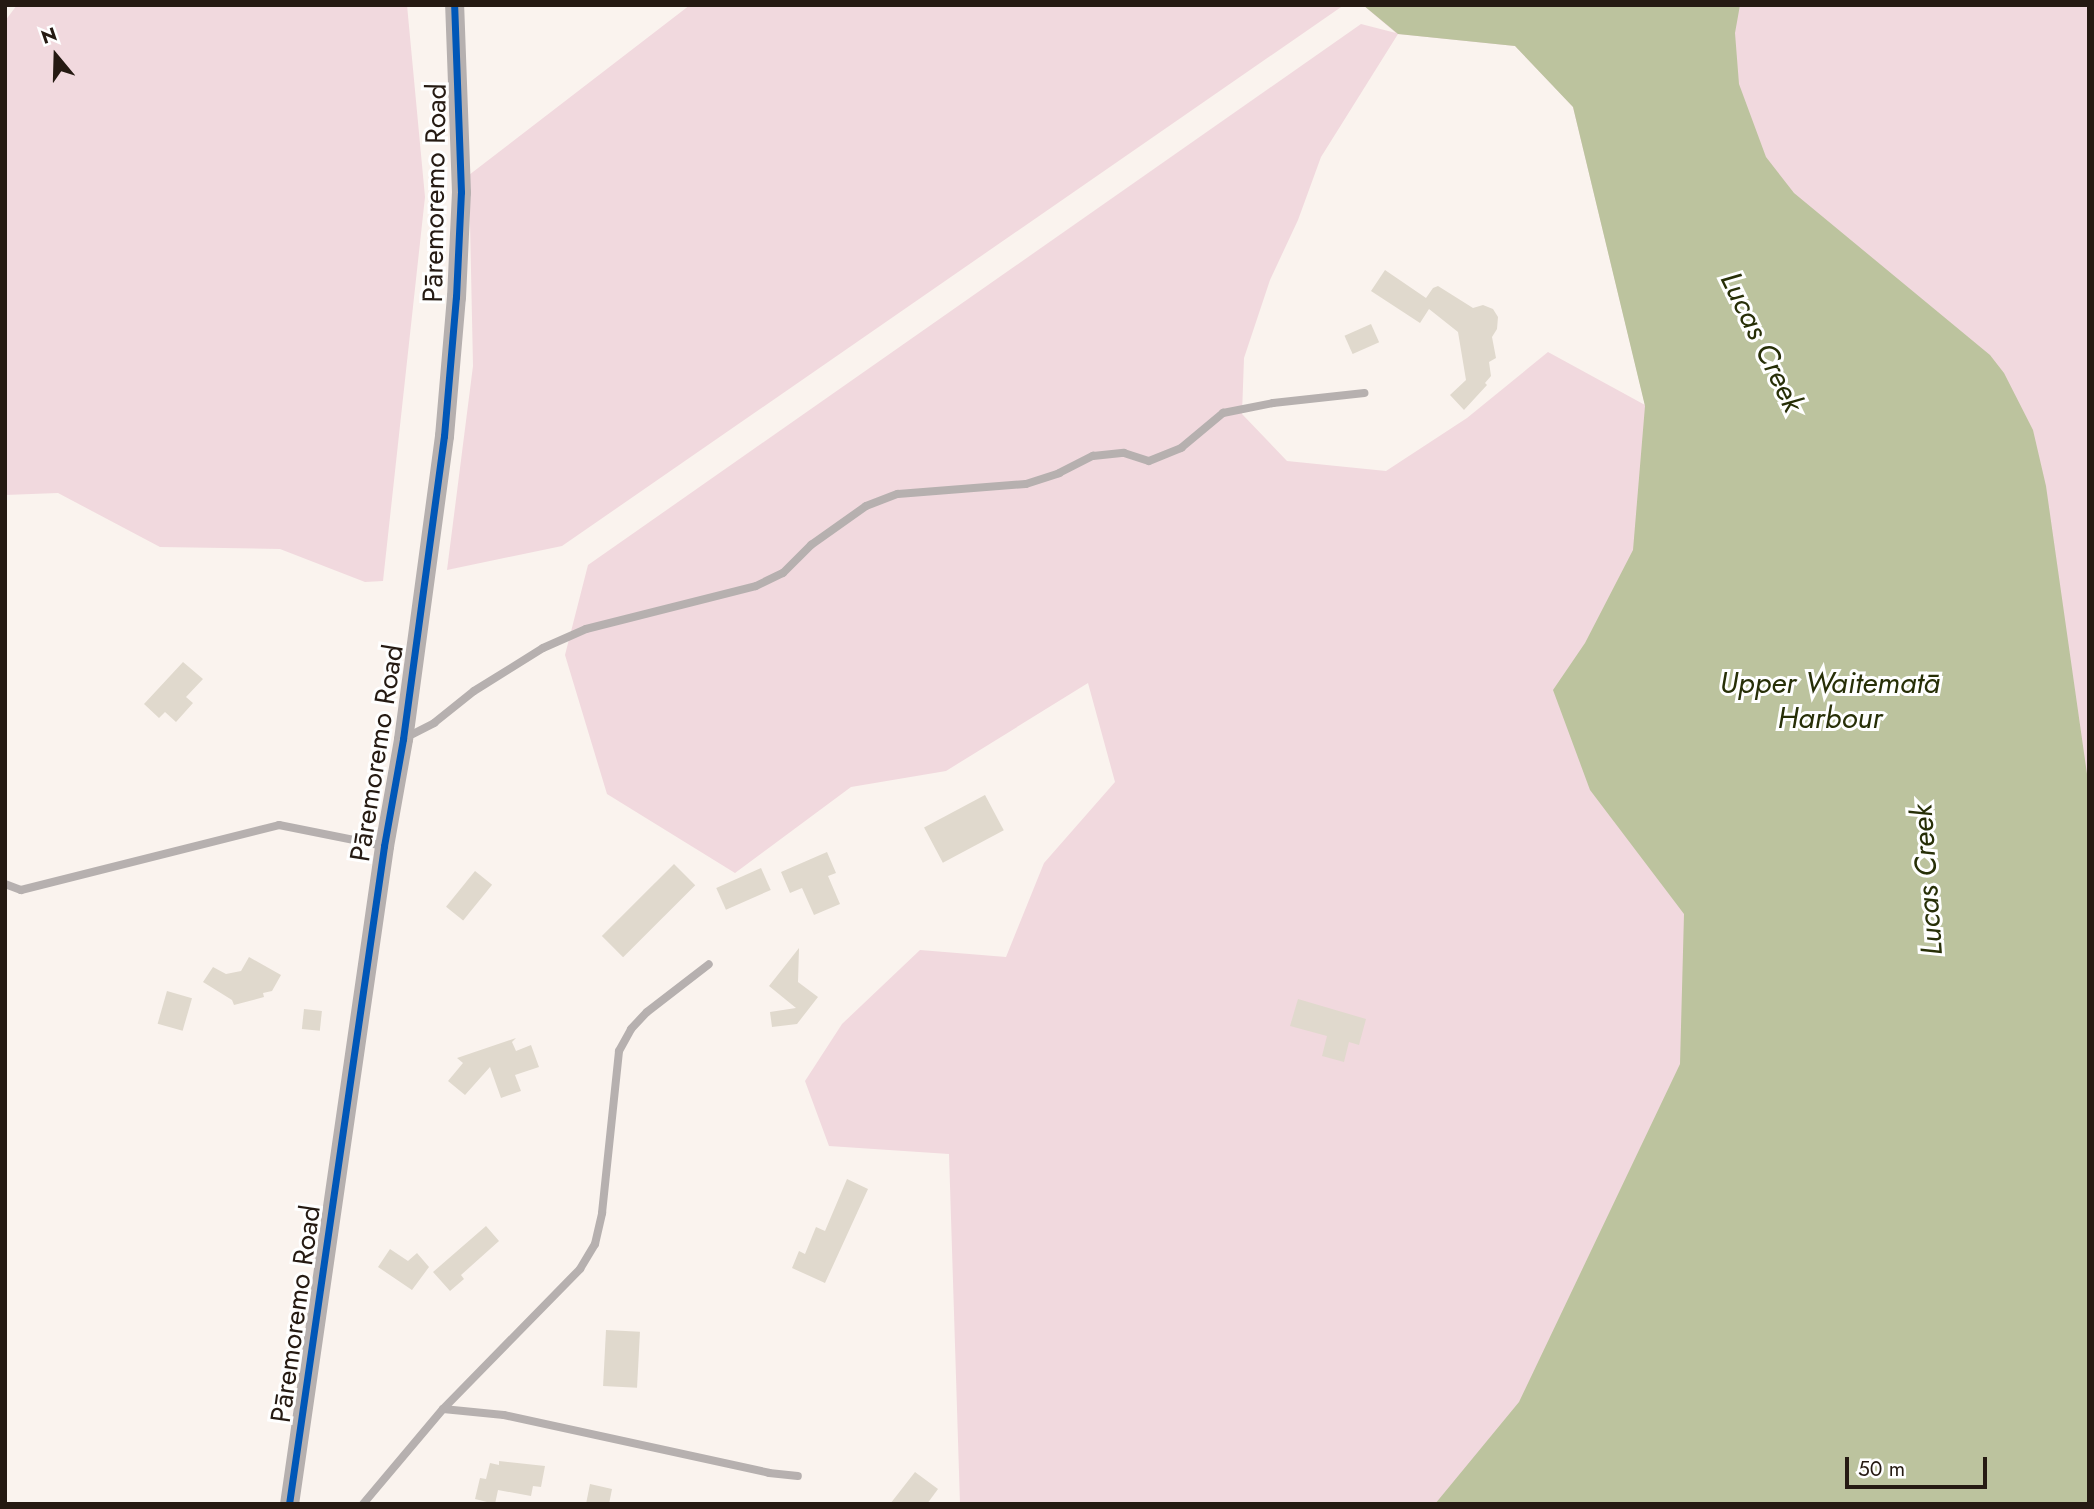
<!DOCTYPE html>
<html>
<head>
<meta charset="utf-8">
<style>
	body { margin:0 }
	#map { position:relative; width:2094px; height:1509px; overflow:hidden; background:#faf3ee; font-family:Jost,sans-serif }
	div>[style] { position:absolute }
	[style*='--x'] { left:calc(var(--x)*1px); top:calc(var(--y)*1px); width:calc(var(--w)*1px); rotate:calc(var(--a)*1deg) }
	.green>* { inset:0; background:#f1d9de }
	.water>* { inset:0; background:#bcc39e }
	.building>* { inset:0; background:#e0d9cd; transform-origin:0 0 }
	.service>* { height:8px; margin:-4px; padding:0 4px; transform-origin:4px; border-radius:4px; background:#b6b0af }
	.tertiary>* { height:19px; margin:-9.5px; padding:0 9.5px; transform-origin:9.5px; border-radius:9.5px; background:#b6b0af }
	.cycleway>* { height:7px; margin:-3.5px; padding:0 3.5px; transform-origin:3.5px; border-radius:3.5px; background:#0057b8 }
	span { translate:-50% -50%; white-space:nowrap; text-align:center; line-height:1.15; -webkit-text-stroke:6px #fff; paint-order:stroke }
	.street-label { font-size:28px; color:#251a12 }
	.water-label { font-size:30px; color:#272f07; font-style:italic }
	.frame { position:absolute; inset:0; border:7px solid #251a12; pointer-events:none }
	.north { position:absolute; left:21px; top:21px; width:70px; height:70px; -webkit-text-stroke:5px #fff; paint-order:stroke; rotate:341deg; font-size:19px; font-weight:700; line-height:28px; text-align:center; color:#251a12 }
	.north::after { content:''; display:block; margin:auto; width:24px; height:32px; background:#251a12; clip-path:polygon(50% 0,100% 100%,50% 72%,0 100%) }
	.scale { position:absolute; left:1845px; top:1457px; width:142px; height:32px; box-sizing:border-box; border:4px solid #251a12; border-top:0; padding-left:9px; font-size:21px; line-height:24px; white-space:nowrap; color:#251a12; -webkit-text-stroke:5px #fff; paint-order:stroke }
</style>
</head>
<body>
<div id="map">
	<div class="green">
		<i style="clip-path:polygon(17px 5px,407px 5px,425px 197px,383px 581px,365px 582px,280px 549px,160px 547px,58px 493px,5px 495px,5px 21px)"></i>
		<i style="clip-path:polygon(690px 5px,1344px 5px,562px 546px,447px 570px,473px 366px,469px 175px)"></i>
		<i style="clip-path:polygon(evenodd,1363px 5px,2089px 5px,2089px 1504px,960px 1504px,949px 1154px,829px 1146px,805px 1081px,842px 1024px,920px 950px,1006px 957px,1044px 863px,1115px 782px,1088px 683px,946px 771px,851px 787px,735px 873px,607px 794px,565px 655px,588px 565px,1361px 24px,1396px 33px,1363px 5px,1398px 34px,1515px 46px,1573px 107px,1645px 405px,1548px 352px,1467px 418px,1386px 471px,1287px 461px,1242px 414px,1244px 358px,1270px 280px,1298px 220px,1321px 157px,1398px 34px)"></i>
	</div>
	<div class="water">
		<i style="clip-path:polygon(1363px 5px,1740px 5px,1735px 33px,1739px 84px,1766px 157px,1794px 193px,1990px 355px,2004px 373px,2033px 430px,2046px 486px,2089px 788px,2089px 1504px,1435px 1504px,1519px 1402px,1680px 1064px,1684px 914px,1590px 790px,1553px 690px,1585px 643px,1633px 550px,1645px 406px,1573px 107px,1515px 46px,1398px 34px)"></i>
	</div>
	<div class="building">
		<i style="clip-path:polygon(1385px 270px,1426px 298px,1433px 288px,1438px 286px,1473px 308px,1483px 305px,1493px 309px,1498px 317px,1497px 329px,1492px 337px,1496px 358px,1489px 362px,1491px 376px,1485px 383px,1487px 385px,1464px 410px,1450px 395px,1466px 380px,1458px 332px,1429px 309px,1420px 323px,1371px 291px)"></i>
		<i style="left:1371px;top:324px;width:20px;height:29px;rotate:66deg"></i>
		<i style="clip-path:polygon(183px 662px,203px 679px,186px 697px,193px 703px,176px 722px,165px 712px,159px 718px,144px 704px)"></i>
		<i style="left:985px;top:795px;width:40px;height:69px;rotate:62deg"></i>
		<i style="clip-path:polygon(827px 852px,836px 873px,828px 876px,840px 904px,814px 915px,802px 888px,790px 893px,781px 872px)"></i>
		<i style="left:674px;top:864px;width:30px;height:102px;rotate:45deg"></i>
		<i style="left:761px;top:868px;width:24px;height:49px;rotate:66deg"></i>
		<i style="left:475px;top:871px;width:22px;height:46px;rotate:39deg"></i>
		<i style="clip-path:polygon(799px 948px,798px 982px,818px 997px,797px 1024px,772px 1027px,770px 1012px,796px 1008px,769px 986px)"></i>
		<i style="clip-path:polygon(249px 957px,281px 975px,272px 991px,263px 993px,264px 997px,234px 1005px,232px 1000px,203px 982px,213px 967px,226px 974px,241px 971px)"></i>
		<i style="left:167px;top:991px;width:26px;height:34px;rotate:16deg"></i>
		<i style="clip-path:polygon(1298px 999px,1366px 1019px,1359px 1045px,1349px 1042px,1344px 1062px,1322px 1056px,1327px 1036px,1290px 1026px)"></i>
		<i style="left:304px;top:1009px;width:18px;height:20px;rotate:6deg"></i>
		<i style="clip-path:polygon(516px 1038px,512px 1042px,516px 1051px,531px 1045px,539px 1067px,515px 1075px,521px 1091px,501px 1098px,490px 1067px,465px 1095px,448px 1081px,463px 1063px,457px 1058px)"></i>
		<i style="clip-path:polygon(847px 1179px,868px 1189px,825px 1283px,792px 1268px,799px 1251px,805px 1254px,816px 1227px,825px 1231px)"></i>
		<i style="clip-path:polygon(486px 1226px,499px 1241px,461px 1275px,464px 1279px,450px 1291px,433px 1272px)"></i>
		<i style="clip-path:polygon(390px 1249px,408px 1261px,417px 1253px,429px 1267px,412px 1290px,378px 1267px)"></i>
		<i style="left:606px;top:1330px;width:34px;height:56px;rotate:3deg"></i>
		<i style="clip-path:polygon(499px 1461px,545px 1466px,541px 1487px,533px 1486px,531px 1496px,498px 1490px,495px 1504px,475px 1499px,480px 1478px,486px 1479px,490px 1463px,499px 1465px)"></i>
		<i style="clip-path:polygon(915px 1472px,938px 1489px,927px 1504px,890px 1504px)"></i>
		<i style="clip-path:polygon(590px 1484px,612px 1489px,609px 1504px,586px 1504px)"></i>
	</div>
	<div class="service">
		<i style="--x:405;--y:738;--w:33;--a:-27"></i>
		<i style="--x:434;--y:723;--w:51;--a:-38.7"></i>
		<i style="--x:474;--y:691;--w:81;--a:-31.9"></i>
		<i style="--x:543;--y:648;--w:47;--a:-23.8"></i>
		<i style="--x:586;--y:629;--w:175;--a:-14.2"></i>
		<i style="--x:756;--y:586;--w:30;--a:-26"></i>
		<i style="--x:783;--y:573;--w:40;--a:-45"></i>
		<i style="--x:811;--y:545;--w:67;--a:-35.3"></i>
		<i style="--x:866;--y:506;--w:34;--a:-21"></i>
		<i style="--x:898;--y:494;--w:128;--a:-4.5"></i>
		<i style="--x:1026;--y:484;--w:35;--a:-18"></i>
		<i style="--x:1059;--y:473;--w:38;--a:-27"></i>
		<i style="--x:1093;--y:456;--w:31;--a:-6"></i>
		<i style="--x:1124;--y:453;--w:26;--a:18"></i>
		<i style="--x:1149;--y:461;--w:35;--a:-22"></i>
		<i style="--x:1181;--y:448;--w:55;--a:-39.8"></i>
		<i style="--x:1223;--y:413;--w:51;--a:-11.3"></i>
		<i style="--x:1273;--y:403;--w:92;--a:-6.3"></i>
		<i style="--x:5;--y:884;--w:17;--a:21"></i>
		<i style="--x:21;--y:890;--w:266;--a:-14.1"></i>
		<i style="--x:279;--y:825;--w:107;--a:11.3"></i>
		<i style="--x:443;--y:1409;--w:61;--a:5.6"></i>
		<i style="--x:504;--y:1415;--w:271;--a:12.3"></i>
		<i style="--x:769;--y:1473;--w:29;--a:6"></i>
		<i style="--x:363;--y:1504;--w:124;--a:-49.9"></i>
		<i style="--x:443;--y:1409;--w:196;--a:-45.6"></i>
		<i style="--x:580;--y:1269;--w:29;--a:-59"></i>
		<i style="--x:595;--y:1244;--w:32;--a:-77"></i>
		<i style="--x:602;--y:1213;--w:163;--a:-84"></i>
		<i style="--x:619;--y:1051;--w:25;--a:-61"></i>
		<i style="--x:631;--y:1029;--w:23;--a:-47"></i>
		<i style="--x:647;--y:1012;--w:78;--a:-37.7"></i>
	</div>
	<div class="tertiary">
		<i style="--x:289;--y:1504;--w:665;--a:-81.78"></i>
		<i style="--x:384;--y:846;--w:109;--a:-79.9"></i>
		<i style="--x:403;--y:739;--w:306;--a:-82.3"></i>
		<i style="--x:444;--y:436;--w:140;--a:-85.1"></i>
		<i style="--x:456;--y:297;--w:105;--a:-87.3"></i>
		<i style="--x:461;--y:192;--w:187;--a:-92.1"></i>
	</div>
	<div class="cycleway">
		<i style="--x:289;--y:1504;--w:665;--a:-81.78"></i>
		<i style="--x:384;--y:846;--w:109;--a:-79.9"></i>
		<i style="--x:403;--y:739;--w:306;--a:-82.3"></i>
		<i style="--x:444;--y:436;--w:140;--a:-85.1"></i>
		<i style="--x:456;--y:297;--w:105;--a:-87.3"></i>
		<i style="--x:461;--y:192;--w:187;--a:-92.1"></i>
	</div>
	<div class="street-label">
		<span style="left:435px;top:193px;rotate:-89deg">Pāremoremo Road</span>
		<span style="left:377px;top:753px;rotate:-81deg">Pāremoremo Road</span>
		<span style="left:296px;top:1314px;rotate:-82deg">Pāremoremo Road</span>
	</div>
	<div class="water-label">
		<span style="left:1762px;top:342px;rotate:64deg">Lucas Creek</span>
		<span style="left:1830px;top:700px">Upper Waitematā<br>Harbour</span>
		<span style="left:1927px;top:880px;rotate:-94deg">Lucas Creek</span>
	</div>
	<div class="frame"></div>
	<div class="north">N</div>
	<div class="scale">50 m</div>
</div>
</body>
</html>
